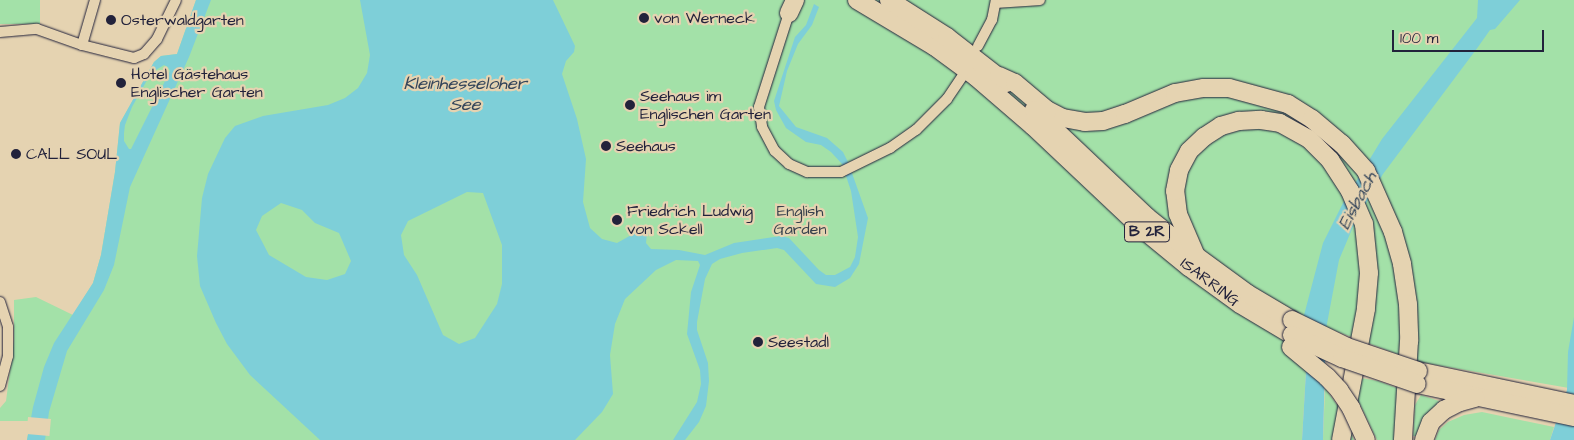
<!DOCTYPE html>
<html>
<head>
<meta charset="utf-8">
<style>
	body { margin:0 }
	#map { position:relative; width:1574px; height:440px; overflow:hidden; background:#e5d3b1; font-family:"Architects Daughter",sans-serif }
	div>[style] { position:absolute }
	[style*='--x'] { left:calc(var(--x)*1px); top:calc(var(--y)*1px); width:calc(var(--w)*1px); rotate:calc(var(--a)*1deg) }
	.green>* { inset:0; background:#a3e1a8; transform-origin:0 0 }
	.water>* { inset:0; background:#7ecfd8 }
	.pier>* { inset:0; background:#e5d3b1; transform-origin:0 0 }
	.roads { filter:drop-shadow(0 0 1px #22223b) drop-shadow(0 0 1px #22223b) }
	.minor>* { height:10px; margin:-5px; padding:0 5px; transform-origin:5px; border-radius:5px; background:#e5d3b1 }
	.trunk>* { height:18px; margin:-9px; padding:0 9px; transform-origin:9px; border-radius:9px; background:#e5d3b1 }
	.bridges { filter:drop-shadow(0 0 1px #22223b) drop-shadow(0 0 1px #22223b) }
	.trunk-bridge>* { height:18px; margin:-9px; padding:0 9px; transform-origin:9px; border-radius:9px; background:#e5d3b1 }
	.dots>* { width:14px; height:14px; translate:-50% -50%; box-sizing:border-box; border:2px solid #e5d3b1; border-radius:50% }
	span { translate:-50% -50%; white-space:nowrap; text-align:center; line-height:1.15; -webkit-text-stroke:4.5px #e5d3b1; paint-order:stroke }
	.shield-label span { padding:1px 4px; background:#e5d3b1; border:1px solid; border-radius:4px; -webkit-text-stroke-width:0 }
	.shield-label { font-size:15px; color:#22223b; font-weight:700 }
	.poi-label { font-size:16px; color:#22223b }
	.left { translate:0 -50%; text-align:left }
	.park-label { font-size:16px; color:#353f4b }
	.street-label { font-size:16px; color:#22223b }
	.water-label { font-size:18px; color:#34455a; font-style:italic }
	.scale { position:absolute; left:1392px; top:30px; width:152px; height:22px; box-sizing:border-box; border:2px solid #22223b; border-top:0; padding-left:6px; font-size:15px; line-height:18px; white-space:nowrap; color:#22223b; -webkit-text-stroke:4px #e5d3b1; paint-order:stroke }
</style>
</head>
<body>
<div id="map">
	<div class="green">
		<i style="left:0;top:0;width:40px;height:24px"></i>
		<i style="clip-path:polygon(196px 0,1574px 0,1574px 364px,1569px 388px,1419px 362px,1303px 319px,1306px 371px,1302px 440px,27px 440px,30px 421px,0 421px,0 408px,6px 401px,14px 340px,14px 300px,36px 297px,73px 315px,93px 283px,101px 255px,115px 172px,120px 123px,154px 62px,161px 56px,177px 54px)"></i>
		<i style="clip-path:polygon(1361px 378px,1378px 381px,1397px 388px,1399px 394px,1394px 440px,1377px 440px,1357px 398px)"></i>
		<i style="clip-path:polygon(1325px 388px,1342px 412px,1354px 440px,1323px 440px)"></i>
		<i style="clip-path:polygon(1421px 395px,1439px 401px,1434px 412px,1418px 436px,1413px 436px,1415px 405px)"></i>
		<i style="clip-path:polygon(1482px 412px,1554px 427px,1550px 440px,1435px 440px,1439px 430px,1448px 422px,1464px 415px)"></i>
	</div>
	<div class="water">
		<i style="clip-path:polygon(evenodd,196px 0,211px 0,189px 57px,130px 187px,114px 265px,104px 290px,67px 351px,49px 412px,45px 440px,27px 440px,33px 407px,44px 367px,54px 343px,93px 283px,101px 255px,115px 172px,120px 123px,154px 62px,161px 56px,177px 54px,196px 0,164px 65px,168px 67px,170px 71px,131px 149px,129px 149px,124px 141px,124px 133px,125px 125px,132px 107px,151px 73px,164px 65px)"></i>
		<i style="clip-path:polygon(evenodd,360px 0,553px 0,575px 46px,574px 52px,566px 61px,562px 74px,577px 119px,586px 159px,583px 202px,590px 228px,602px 239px,617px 243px,644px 228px,647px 233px,646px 243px,651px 249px,679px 250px,705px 255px,734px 243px,781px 236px,789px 238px,819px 270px,826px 275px,835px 275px,850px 267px,855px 257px,858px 237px,851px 191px,842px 164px,831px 152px,821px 145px,806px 142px,786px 128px,776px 110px,774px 101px,795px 37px,806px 25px,814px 4px,819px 7px,812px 25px,798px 44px,787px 71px,779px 106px,796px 127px,827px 138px,843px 152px,848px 162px,868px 218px,859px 264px,850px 278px,835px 287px,816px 284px,784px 250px,777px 248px,742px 253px,720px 259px,712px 264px,705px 279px,697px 322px,697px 330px,708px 363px,709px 381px,706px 406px,699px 422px,685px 440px,673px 440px,697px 402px,701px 384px,700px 370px,687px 334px,691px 292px,700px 265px,698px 261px,676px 260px,656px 270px,625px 299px,615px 324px,610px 355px,613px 394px,602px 412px,575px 440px,320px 440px,250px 375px,227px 344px,216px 323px,200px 286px,197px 256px,202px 198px,208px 174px,225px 138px,235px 126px,263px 116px,328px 105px,345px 98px,358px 88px,367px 73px,370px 55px,360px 0,467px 192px,483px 193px,502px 245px,502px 284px,497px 304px,475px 338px,459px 344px,443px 335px,417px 275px,404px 255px,401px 235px,408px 221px,467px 192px,360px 0,281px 203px,302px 210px,315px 223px,339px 233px,351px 261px,345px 274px,327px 280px,306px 277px,269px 255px,256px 230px,262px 216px,281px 203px)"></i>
		<i style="clip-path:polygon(1478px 0,1520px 0,1495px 29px,1490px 30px,1478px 47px,1383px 174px,1355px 222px,1339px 260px,1326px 329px,1323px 440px,1302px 440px,1306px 371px,1303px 319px,1323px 243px,1343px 203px,1382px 139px,1477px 18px)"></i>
		<i style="clip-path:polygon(1574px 317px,1574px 440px,1550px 440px,1567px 390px,1568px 352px)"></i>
	</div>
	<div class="pier">
		<i style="left:28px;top:417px;width:23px;height:17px;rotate:5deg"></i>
	</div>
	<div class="roads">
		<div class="minor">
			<i style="--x:996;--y:3;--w:44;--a:-3.9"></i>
			<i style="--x:789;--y:13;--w:99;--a:107.7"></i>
			<i style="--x:759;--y:107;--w:20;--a:81"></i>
			<i style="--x:762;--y:127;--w:27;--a:62"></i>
			<i style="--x:775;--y:151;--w:19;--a:43"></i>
			<i style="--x:789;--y:164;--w:20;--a:24"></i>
			<i style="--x:807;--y:172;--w:34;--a:0"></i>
			<i style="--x:841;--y:172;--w:55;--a:-26.1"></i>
			<i style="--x:890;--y:148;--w:32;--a:-35"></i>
			<i style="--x:916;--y:130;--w:44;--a:-45"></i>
			<i style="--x:947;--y:99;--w:27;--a:-56"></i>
			<i style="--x:0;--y:32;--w:37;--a:-5"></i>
			<i style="--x:37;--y:29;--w:48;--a:19.6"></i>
			<i style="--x:82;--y:45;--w:54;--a:14"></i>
			<i style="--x:134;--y:58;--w:11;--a:-22"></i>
			<i style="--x:144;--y:54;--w:20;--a:-49"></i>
			<i style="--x:157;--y:39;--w:43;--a:-64"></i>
			<i style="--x:82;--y:45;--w:47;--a:-73.9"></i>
			<i style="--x:978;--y:46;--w:30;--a:-62"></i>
			<i style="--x:992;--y:20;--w:20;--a:-79"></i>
			<i style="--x:0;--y:302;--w:26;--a:72"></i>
			<i style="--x:8;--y:327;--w:29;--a:90"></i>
			<i style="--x:8;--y:356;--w:31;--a:105"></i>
		</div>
		<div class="trunk">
			<i style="--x:857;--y:0;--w:90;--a:30.9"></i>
			<i style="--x:934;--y:46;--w:52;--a:36.4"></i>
			<i style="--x:976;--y:77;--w:75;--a:40.7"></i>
			<i style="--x:1033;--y:126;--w:146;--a:43.3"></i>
			<i style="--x:1139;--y:226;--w:65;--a:39.4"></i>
			<i style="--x:1189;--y:267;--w:63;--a:36"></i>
			<i style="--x:1240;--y:304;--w:61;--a:30.8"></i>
			<i style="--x:889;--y:0;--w:69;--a:32.5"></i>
			<i style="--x:947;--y:37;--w:75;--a:37.9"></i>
			<i style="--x:789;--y:13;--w:14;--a:-65"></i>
			<i style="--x:999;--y:76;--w:17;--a:24"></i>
			<i style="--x:1015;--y:83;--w:42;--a:40.2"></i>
			<i style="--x:1047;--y:110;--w:18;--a:27"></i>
			<i style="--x:1063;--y:118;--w:22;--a:10"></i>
			<i style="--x:1085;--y:122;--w:18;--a:-3"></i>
			<i style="--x:1103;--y:121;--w:23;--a:-18"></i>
			<i style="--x:1125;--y:114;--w:54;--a:-22.8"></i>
			<i style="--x:1175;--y:93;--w:29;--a:-10"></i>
			<i style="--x:1204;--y:88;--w:25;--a:0"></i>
			<i style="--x:1229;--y:88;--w:61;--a:15.2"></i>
			<i style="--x:1288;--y:104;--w:28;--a:32"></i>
			<i style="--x:1312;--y:119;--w:39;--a:40"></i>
			<i style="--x:1342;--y:144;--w:36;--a:48"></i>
			<i style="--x:1366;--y:171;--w:67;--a:66.1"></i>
			<i style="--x:1393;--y:232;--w:33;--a:74"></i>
			<i style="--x:1402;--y:264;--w:40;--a:81.5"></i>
			<i style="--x:1408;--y:304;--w:37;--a:88"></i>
			<i style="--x:1409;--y:341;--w:99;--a:93.5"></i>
			<i style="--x:1034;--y:110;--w:156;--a:43.4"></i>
			<i style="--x:1147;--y:217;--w:63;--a:38.5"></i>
			<i style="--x:1196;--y:256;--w:64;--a:36.2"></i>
			<i style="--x:1248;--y:294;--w:51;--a:30.6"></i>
			<i style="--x:1196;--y:256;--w:46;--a:-113.2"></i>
			<i style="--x:1178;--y:214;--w:23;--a:-97"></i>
			<i style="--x:1175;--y:191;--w:21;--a:-79"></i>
			<i style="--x:1179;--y:170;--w:21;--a:-62"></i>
			<i style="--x:1189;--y:151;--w:21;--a:-43"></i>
			<i style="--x:1204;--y:137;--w:20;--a:-33"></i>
			<i style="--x:1221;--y:126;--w:19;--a:-16"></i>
			<i style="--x:1239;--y:121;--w:22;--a:-3"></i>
			<i style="--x:1261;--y:120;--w:19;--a:9"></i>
			<i style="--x:1280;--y:123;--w:33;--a:29"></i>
			<i style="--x:1309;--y:139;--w:30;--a:45"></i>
			<i style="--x:1330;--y:160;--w:37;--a:57"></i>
			<i style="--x:1350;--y:191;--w:36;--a:67"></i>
			<i style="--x:1364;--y:224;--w:49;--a:84.2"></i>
			<i style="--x:1369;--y:273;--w:36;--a:95"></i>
			<i style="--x:1366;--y:309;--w:133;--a:100.8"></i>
			<i style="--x:1418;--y:371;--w:159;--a:11.9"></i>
			<i style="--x:1417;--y:384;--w:160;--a:11.9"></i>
			<i style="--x:1424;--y:440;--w:19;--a:-69"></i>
			<i style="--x:1431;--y:422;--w:18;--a:-43"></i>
			<i style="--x:1444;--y:410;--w:18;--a:-27"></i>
			<i style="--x:1460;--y:402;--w:16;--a:-15"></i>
		</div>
	</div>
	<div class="bridges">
		<div class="trunk-bridge">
			<i style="--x:1292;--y:320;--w:61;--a:26.1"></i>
			<i style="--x:1347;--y:347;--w:75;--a:18.7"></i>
			<i style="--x:1292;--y:335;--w:55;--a:24.7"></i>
			<i style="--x:1342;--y:358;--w:79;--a:19.1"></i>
			<i style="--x:1291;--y:347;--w:47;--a:39.8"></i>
			<i style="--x:1327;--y:377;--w:18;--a:47"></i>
			<i style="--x:1339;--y:390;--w:22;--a:56"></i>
			<i style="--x:1351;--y:408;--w:35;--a:65"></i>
		</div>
	</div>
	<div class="dots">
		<i style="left:644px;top:18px;background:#22223b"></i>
		<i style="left:111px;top:20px;background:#22223b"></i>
		<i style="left:121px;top:83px;background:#22223b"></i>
		<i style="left:630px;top:105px;background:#22223b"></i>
		<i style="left:606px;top:146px;background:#22223b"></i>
		<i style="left:16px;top:154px;background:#22223b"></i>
		<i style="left:617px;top:220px;background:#22223b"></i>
		<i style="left:758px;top:342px;background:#22223b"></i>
	</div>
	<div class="shield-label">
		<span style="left:1147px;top:232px">B 2R</span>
	</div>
	<div class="poi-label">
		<span class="left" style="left:654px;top:18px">von Werneck</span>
		<span class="left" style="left:121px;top:20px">Osterwaldgarten</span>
		<span class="left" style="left:131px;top:83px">Hotel Gästehaus<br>Englischer Garten</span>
		<span class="left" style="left:640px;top:105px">Seehaus im<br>Englischen Garten</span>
		<span class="left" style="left:616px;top:146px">Seehaus</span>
		<span class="left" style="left:26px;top:154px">CALL SOUL</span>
		<span class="left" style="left:627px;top:220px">Friedrich Ludwig<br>von Sckell</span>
		<span class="left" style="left:768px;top:342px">Seestadl</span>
	</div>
	<div class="park-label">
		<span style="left:800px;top:220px">English<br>Garden</span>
	</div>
	<div class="street-label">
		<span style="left:1210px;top:282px;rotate:37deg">ISARRING</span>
	</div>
	<div class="water-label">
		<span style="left:465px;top:95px">Kleinhesseloher<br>See</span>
		<span style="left:1358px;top:201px;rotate:-62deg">Eisbach</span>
	</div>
	<div class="scale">100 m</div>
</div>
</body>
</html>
